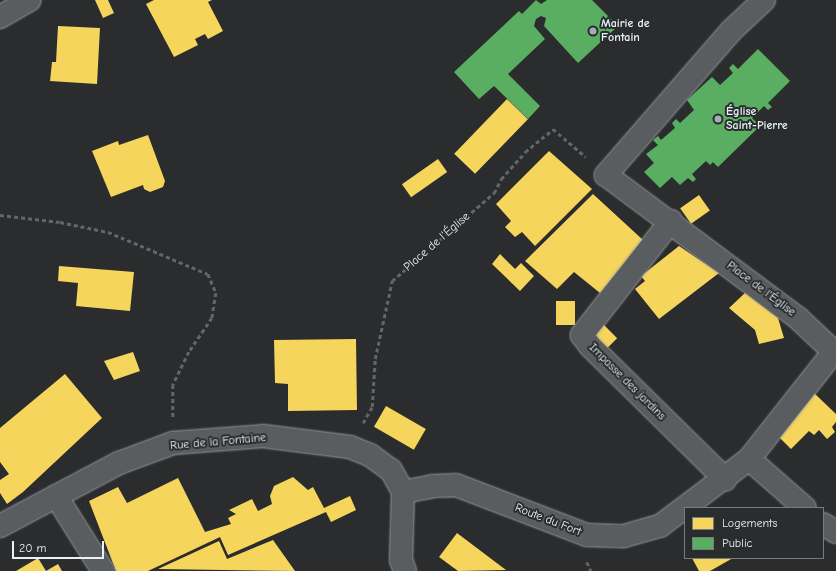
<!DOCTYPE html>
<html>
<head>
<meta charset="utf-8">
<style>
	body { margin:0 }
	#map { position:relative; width:836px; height:571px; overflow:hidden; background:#2b2c2d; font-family:"Comic Neue",sans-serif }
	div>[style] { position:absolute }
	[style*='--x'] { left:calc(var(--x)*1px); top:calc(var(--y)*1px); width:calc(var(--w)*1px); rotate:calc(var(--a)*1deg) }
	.homes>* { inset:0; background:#f6d55c; transform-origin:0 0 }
	.public>* { inset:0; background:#5aae61 }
	.path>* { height:2.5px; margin-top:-1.25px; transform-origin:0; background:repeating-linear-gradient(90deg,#636566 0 4px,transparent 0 7px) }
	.roads { filter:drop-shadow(0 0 1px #96989a) drop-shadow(0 0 1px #96989a) }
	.street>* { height:22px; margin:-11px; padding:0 11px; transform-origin:11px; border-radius:11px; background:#5a5d60 }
	.secondary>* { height:22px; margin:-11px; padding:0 11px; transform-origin:11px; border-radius:11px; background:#5a5d60 }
	.dots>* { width:11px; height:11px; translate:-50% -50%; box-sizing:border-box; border:2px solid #2a2d2e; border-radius:50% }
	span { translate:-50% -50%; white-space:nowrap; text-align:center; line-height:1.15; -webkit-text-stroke:4px #2a2d2e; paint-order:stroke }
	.poi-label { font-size:12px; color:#e8f1f8; font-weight:700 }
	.left { translate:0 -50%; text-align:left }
	.street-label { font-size:12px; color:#e8f1f8 }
	.legend { position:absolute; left:684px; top:507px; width:140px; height:52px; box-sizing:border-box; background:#2a2d2e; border:1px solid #767b7f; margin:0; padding:5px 7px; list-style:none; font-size:12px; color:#e8f1f8 }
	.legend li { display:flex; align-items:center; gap:8px; height:20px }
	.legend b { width:20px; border:1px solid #767b7f }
	.scale { position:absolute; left:12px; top:541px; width:92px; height:18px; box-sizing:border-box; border:2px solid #e8f1f8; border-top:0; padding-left:5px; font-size:12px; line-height:14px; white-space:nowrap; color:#e8f1f8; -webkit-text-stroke:3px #2a2d2e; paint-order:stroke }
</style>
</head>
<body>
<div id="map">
	<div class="homes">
		<i style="clip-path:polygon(95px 0,108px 0,114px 13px,103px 18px)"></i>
		<i style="clip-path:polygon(154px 0,212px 0,208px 2px,223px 31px,208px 39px,205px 34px,195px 39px,198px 45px,174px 57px,146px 4px)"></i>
		<i style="clip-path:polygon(58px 26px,100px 28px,97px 84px,50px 81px,52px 62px,56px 62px)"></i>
		<i style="left:507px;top:99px;width:29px;height:76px;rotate:44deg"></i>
		<i style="clip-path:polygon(148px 135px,165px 181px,163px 187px,150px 192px,144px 189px,143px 185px,111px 197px,92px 151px,118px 141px,119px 145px)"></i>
		<i style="clip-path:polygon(549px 151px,592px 189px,535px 246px,522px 232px,515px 237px,505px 227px,511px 221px,496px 204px)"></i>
		<i style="left:438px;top:159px;width:16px;height:44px;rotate:55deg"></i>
		<i style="clip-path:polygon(593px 194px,643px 240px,600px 293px,574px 272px,557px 289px,525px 261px)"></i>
		<i style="left:699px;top:195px;width:19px;height:23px;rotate:55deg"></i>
		<i style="clip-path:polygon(679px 246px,719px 273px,659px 319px,635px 289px,645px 281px,641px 276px)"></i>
		<i style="clip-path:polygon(500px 254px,515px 269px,521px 263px,534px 276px,520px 291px,492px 264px)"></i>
		<i style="clip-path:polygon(59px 266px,134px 272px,130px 311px,76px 306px,78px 283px,58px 281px)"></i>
		<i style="clip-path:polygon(745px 293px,778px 318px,784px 338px,759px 344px,755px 330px,729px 308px)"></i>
		<i style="left:556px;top:301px;width:19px;height:24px"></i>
		<i style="left:603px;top:324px;width:20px;height:16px;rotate:45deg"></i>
		<i style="clip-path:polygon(356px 339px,357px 410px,288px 411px,288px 384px,275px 383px,274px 340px)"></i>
		<i style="clip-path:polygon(133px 352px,140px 371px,114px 380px,104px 361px)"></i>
		<i style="clip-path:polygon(65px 374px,102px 418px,23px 492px,7px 504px,0 493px,0 480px,9px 474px,0 462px,0 428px)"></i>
		<i style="clip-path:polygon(814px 393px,836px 414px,836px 422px,832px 427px,835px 432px,827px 439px,819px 430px,814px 435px,809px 431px,791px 449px,776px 434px)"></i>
		<i style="left:386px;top:406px;width:46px;height:24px;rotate:30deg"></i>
		<i style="clip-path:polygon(293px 477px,308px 490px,313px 487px,324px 508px,350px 496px,356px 510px,331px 522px,326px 512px,228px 555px,220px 537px,148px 571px,116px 571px,89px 501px,118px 487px,127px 503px,178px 478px,205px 532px,231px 524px,228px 518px,236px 514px,229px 510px,252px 499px,258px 511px,272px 504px,270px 496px,274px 486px)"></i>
		<i style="clip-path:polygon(457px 533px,506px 570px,458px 571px,439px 557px)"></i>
		<i style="clip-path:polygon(273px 540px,295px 571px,158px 569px,219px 541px,227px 559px)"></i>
		<i style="clip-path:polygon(38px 558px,46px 571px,16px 571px,33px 561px)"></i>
		<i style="clip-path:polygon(692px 558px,733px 558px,710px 571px,699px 571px)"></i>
		<i style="clip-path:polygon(58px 564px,62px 571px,46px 571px)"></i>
	</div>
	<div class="public">
		<i style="clip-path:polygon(536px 0,541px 4px,547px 0,592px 0,618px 26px,578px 63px,544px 26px,546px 18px,541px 16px,536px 19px,534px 26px,545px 39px,508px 74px,540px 106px,528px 119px,494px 86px,479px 99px,454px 72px,519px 11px,522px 14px)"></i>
		<i style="clip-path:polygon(758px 49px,790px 81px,768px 103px,772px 107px,768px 110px,764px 106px,752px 118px,760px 126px,718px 167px,713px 162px,710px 165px,706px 161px,692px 174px,696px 179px,693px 182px,688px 178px,680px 185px,672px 177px,660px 188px,644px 172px,654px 163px,646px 154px,658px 145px,653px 140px,658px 136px,661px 140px,675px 128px,672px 123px,676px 119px,680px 123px,694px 110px,687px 100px,712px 77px,720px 85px,733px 73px,729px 68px,733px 64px,738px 69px)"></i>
	</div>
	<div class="path">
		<i style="--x:0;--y:215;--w:60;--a:6.7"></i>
		<i style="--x:60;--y:222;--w:49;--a:11.8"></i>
		<i style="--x:108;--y:232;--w:108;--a:22.8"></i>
		<i style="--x:208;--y:274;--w:21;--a:67"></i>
		<i style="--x:216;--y:293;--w:25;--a:99"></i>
		<i style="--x:212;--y:318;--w:41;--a:124.1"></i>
		<i style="--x:189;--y:352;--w:37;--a:116"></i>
		<i style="--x:173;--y:385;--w:32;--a:90"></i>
		<i style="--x:363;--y:423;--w:18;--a:-61"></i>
		<i style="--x:372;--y:407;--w:48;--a:-86.4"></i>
		<i style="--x:375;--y:359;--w:80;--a:-77.7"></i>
		<i style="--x:392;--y:281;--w:135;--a:-40.8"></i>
		<i style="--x:494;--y:193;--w:16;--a:-63"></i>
		<i style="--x:501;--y:179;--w:36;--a:-48"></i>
		<i style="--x:525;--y:152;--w:36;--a:-39"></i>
		<i style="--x:553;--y:129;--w:43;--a:40.3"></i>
		<i style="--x:587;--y:562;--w:10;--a:66"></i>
	</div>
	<div class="roads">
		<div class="street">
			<i style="--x:764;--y:0;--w:45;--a:136.8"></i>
			<i style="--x:731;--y:31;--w:191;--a:131"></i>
			<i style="--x:606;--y:175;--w:241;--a:36.7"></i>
			<i style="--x:799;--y:319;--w:48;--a:43.3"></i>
			<i style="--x:0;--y:17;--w:34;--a:-30"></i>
			<i style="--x:671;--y:221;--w:145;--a:128"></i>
			<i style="--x:582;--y:335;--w:14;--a:54"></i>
			<i style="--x:590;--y:346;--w:190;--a:44.6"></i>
			<i style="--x:749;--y:459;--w:74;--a:41.2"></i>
			<i style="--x:403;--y:492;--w:31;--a:-11"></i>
			<i style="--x:433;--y:486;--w:23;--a:-2"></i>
			<i style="--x:456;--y:485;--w:140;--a:20.9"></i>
			<i style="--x:587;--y:535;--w:37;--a:2"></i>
			<i style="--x:624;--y:536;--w:37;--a:-16"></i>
			<i style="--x:660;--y:526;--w:111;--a:-37"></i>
			<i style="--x:749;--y:459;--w:140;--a:-51.7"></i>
			<i style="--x:56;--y:496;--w:89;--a:57.9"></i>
			<i style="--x:823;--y:524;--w:15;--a:32"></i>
		</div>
		<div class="secondary">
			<i style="--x:0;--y:526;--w:135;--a:-27.9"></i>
			<i style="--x:119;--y:463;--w:58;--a:-20.3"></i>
			<i style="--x:173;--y:443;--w:90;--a:-4.4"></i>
			<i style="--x:263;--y:436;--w:88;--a:7.2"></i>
			<i style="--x:350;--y:447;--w:22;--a:22"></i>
			<i style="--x:370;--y:455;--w:26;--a:36"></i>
			<i style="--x:391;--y:470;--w:25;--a:61"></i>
			<i style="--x:403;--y:492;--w:68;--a:91.7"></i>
			<i style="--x:401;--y:560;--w:12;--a:70"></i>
		</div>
	</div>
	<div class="dots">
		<i style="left:593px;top:31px;background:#a6acb1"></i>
		<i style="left:718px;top:119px;background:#a6acb1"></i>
	</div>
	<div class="poi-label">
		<span class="left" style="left:601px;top:31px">Mairie de<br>Fontain</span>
		<span class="left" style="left:726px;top:119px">Église<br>Saint-Pierre</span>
	</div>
	<div class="street-label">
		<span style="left:437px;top:242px;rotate:-41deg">Place de l'Église</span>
		<span style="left:761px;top:289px;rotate:37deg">Place de l'Église</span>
		<span style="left:627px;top:382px;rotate:45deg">Impasse des jardins</span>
		<span style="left:218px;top:442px;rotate:-5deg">Rue de la Fontaine</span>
		<span style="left:548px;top:520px;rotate:21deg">Route du Fort</span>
	</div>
	<ul class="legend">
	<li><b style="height:11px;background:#f6d55c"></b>Logements</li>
	<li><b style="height:11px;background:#5aae61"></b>Public</li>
	</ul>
	<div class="scale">20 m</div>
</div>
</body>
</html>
